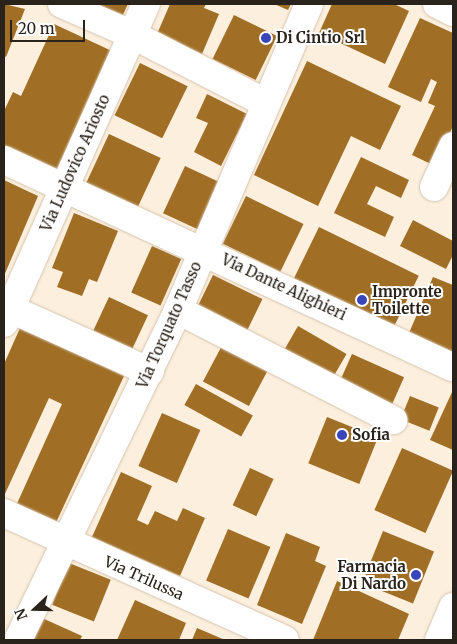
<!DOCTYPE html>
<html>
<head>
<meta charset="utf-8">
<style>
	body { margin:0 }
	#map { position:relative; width:457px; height:644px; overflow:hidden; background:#fdefdd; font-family:Merriweather,serif }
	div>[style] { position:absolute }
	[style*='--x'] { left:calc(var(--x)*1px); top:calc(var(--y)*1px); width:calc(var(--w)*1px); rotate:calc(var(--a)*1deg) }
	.building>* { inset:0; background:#a06e24; transform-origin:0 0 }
	.roads { filter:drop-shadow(0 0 1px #d3c2ad) drop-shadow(0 0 1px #d3c2ad) }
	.minor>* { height:28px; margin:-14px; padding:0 14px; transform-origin:14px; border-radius:14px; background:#fff }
	.dots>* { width:14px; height:14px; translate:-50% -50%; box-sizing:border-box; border:2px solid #fefefe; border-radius:50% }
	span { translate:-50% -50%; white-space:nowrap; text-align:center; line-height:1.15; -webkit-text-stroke:4px #fefefe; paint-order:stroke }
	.poi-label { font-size:15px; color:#2a231b; font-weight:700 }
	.left { translate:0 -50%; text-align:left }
	.right { translate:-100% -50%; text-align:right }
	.street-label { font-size:15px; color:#2a231b }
	.frame { position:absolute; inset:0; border:5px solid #2a231b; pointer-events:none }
	.north { position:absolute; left:10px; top:584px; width:50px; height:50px; -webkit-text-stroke:4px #fefefe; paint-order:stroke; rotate:249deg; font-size:14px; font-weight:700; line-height:20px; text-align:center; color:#2a231b }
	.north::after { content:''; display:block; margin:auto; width:18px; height:22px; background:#2a231b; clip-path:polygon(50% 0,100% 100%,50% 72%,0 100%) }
	.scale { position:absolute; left:10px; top:20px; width:75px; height:22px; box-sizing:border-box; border:2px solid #2a231b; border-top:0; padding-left:6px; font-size:15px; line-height:18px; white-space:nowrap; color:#2a231b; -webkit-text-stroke:4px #fefefe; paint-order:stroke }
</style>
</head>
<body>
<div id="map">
	<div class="building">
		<i style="clip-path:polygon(4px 4px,25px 9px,6px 57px,4px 56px)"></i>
		<i style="clip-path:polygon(89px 4px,128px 4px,121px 19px)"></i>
		<i style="clip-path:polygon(170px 4px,206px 4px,204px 8px,219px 14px,202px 54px,157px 34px)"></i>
		<i style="clip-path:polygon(274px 4px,291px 4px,288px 10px)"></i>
		<i style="clip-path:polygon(332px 4px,394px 4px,409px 11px,385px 64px,319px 33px)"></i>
		<i style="left:234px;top:15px;width:48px;height:49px;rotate:26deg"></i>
		<i style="clip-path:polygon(420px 18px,453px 33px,453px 126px,435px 166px,412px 155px,435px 106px,428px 103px,437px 82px,431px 79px,421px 102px,388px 87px)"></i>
		<i style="clip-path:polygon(54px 24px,114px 52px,57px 175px,4px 150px,4px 111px,13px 92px,21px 96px)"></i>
		<i style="clip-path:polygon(307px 61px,401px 106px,380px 150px,351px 136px,318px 206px,254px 175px)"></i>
		<i style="left:140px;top:63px;width:53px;height:58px;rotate:26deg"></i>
		<i style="clip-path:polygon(207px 94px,247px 114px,221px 166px,194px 152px,208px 123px,196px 118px)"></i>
		<i style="left:109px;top:134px;width:57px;height:54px;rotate:25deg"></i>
		<i style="clip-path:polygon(361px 157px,409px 180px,401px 198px,376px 186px,367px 204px,394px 217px,385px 237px,334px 213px)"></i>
		<i style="left:185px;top:166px;width:40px;height:52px;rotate:25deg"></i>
		<i style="clip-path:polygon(4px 180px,38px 196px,4px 276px)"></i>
		<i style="left:246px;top:196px;width:64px;height:53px;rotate:26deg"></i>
		<i style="clip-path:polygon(74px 213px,118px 231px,97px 282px,89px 279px,82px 296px,57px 287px,63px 272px,52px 268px)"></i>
		<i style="clip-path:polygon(413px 220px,453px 241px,453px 255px,446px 269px,400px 246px)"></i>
		<i style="left:319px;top:227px;width:111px;height:57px;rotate:26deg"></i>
		<i style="left:152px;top:246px;width:32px;height:51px;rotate:24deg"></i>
		<i style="left:213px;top:275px;width:55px;height:39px;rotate:26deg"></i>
		<i style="clip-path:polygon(433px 277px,453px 285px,453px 352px,409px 333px)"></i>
		<i style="left:109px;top:297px;width:43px;height:37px;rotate:25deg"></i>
		<i style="left:298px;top:326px;width:56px;height:34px;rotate:30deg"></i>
		<i style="clip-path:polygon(20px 328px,124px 376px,54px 527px,15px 508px,62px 404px,49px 398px,4px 496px,4px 364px)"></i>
		<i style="left:225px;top:340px;width:52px;height:47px;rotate:28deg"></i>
		<i style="left:352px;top:354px;width:57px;height:35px;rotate:24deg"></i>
		<i style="left:196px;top:384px;width:65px;height:24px;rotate:29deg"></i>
		<i style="clip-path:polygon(453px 390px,453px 450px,430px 440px)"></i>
		<i style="left:410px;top:396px;width:31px;height:25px;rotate:22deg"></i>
		<i style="left:162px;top:413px;width:42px;height:58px;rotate:24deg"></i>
		<i style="left:327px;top:417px;width:55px;height:50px;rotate:22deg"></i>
		<i style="left:402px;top:448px;width:56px;height:68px;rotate:24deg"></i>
		<i style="left:250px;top:468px;width:26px;height:41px;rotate:25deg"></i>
		<i style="clip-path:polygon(121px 472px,152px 486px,137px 520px,148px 525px,155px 511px,177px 521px,183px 508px,205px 518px,180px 576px,92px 537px)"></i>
		<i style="left:228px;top:529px;width:46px;height:56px;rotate:23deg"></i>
		<i style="left:383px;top:531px;width:55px;height:56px;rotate:22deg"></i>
		<i style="clip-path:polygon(286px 533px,320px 547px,315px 561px,326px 566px,302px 624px,257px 605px)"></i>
		<i style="left:69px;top:563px;width:45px;height:45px;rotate:22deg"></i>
		<i style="clip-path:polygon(337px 581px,409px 614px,398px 640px,313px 640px)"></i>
		<i style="clip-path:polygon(135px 600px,186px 623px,179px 640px,117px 640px)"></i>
		<i style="clip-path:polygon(42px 618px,82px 636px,80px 640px,31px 640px)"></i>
		<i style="clip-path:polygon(197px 628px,225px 640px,192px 640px)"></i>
	</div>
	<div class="roads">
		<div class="minor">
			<i style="--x:62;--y:4;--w:75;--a:23.5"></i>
			<i style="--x:131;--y:34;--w:152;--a:27.1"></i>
			<i style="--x:437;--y:4;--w:18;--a:27"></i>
			<i style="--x:4;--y:160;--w:494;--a:24.8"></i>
			<i style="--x:434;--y:187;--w:45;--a:-65.1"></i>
			<i style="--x:4;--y:306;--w:160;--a:24.3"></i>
			<i style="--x:178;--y:310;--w:242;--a:27.1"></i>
			<i style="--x:4;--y:323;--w:349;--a:-66"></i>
			<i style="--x:4;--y:513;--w:308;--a:24.3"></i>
			<i style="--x:18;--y:640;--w:367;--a:-64.1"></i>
			<i style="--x:178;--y:310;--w:333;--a:-66.8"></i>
			<i style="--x:439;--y:640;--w:36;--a:-67"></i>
		</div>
	</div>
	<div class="dots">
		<i style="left:266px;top:38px;background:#3846b9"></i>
		<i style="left:362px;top:300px;background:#3846b9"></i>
		<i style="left:342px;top:435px;background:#3846b9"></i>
		<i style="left:416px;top:575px;background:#3846b9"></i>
	</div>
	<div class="poi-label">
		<span class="left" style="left:276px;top:38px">Di Cintio Srl</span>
		<span class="left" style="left:372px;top:300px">Impronte<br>Toilette</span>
		<span class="left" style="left:352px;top:435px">Sofia</span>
		<span class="right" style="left:406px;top:575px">Farmacia<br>Di Nardo</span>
	</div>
	<div class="street-label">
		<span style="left:75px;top:163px;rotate:-66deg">Via Ludovico Ariosto</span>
		<span style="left:284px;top:287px;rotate:25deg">Via Dante Alighieri</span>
		<span style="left:169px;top:325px;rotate:-66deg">Via Torquato Tasso</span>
		<span style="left:144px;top:578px;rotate:24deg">Via Trilussa</span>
	</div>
	<div class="frame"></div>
	<div class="north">N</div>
	<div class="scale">20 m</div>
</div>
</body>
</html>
